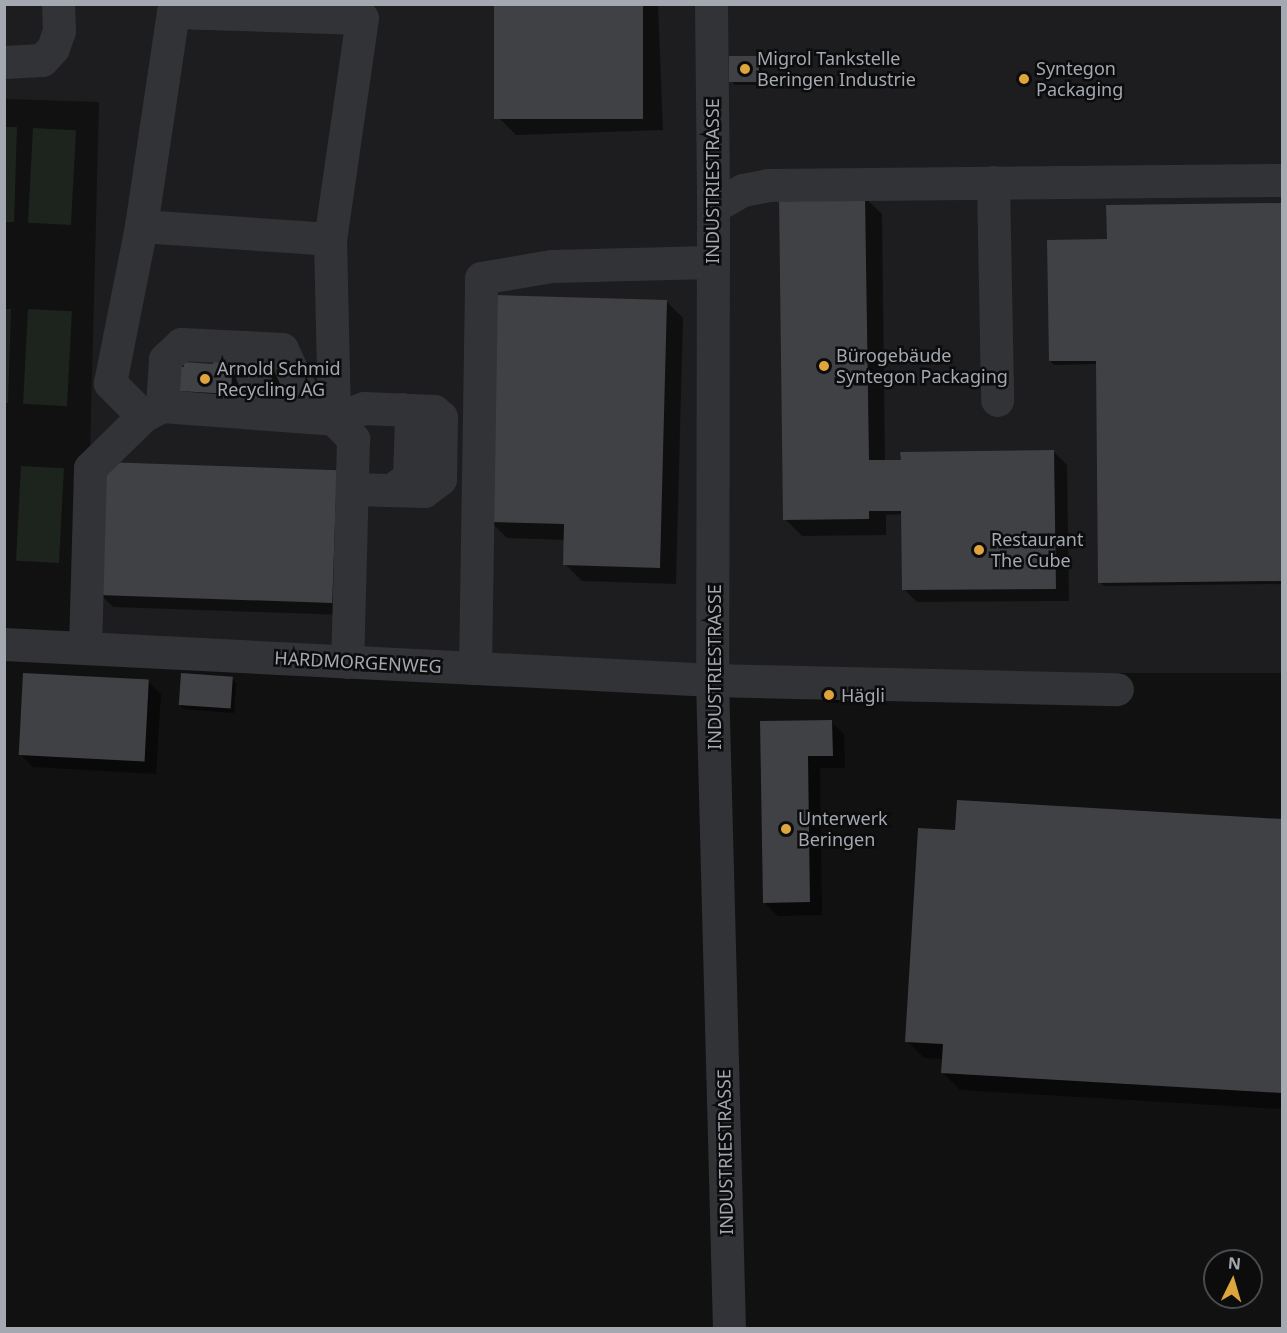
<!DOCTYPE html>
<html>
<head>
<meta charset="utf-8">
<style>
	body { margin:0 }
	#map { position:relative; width:1287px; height:1333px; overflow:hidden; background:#111112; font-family:"Noto Sans",sans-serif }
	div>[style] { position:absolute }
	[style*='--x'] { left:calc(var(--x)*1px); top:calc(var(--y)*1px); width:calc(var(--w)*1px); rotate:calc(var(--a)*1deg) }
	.built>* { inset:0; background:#1d1d1f; transform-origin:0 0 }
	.green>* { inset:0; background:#1d241e; transform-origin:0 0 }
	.shadow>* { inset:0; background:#0007 }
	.building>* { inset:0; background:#404145; transform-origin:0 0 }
	.minor>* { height:33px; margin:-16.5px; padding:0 16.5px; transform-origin:16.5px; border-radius:16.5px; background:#323336 }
	.dots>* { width:16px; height:16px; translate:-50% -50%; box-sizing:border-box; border:3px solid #0c0c0d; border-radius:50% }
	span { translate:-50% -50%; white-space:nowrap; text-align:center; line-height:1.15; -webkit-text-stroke:5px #0c0c0d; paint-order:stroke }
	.poi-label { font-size:18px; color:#a3a8b1 }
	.left { translate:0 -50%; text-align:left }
	.street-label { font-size:18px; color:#a3a8b1 }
	.frame { position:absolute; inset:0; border:6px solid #a3a8b1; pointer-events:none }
	.north { position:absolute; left:1203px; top:1249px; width:60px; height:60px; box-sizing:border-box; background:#0c0c0d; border:2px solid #484a4f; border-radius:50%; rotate:5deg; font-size:16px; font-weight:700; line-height:24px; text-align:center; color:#a3a8b1 }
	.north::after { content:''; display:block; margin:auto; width:21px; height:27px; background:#dea53d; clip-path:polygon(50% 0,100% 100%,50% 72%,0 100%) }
</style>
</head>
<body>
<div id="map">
	<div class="built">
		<i style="clip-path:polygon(5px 5px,709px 5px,712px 680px,85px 648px,99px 102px,5px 99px)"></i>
		<i style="left:727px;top:5px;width:555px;height:668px"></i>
	</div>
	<div class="green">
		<i style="clip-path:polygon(5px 127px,17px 127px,14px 222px,5px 222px)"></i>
		<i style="left:33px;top:128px;width:43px;height:95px;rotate:3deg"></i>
		<i style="clip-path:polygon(5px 309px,11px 309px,8px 403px,4px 403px)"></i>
		<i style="left:28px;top:309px;width:44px;height:95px;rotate:3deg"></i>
		<i style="left:21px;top:466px;width:43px;height:95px;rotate:3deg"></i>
	</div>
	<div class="shadow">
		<i style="clip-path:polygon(495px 4px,658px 4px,663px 130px,516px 135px,499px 118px)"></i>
		<i style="clip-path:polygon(758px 58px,762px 62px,762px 85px,735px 85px,731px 81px)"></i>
		<i style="clip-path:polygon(864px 197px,882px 214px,885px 461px,1054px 452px,1067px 465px,1069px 601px,917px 602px,904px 589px,903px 514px,886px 515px,886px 535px,802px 536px,785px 519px)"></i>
		<i style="clip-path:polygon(1282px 204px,1282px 584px,1104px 586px,1100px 582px,1097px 364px,1054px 365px,1050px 361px,1108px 241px,1108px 206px)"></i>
		<i style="clip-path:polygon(666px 301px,683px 318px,676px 584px,582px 581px,565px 564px,565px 540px,507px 538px,490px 521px)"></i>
		<i style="clip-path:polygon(295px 350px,298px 400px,239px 398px,235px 394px,235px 397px,184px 394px,214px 365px)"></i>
		<i style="clip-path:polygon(336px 471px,345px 615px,113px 607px,100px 594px)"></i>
		<i style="clip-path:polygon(232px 679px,236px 683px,234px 713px,184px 709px,180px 705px)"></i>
		<i style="clip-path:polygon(148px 681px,161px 694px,156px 774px,33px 767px,20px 754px)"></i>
		<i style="clip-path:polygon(823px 691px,839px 696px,839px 703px,827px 703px,823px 699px)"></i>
		<i style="clip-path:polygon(762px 722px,831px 722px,844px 734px,845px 768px,820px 768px,822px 915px,778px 916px,765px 903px)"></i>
		<i style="clip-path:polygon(959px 801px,1282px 821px,1282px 1109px,960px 1090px,942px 1072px,943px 1059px,924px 1058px,907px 1041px,957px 832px)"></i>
	</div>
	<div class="building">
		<i style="left:494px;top:4px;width:149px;height:115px"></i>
		<i style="left:729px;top:56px;width:30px;height:26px"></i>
		<i style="clip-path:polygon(865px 195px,869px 460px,901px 460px,900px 452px,1054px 450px,1056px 589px,902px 590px,901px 511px,869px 511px,869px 519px,783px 520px,779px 196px)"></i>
		<i style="clip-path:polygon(1282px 203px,1282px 581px,1098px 583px,1096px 361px,1049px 361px,1047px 240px,1107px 239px,1106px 205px)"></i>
		<i style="clip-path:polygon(495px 295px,667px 300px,660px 568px,563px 565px,564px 524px,489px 522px)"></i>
		<i style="clip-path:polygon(214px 350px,233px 352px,231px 394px,178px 391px,179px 367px,184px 367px,184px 362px,213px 364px)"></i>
		<i style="left:103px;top:462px;width:234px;height:133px;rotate:2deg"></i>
		<i style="left:23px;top:673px;width:126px;height:82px;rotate:3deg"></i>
		<i style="left:181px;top:673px;width:52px;height:32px;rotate:4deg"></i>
		<i style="clip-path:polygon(832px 720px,833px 756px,808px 756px,810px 902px,763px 903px,760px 721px)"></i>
		<i style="clip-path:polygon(957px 800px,1282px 819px,1282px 1093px,941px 1073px,943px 1044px,905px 1042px,918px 828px,955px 830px)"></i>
	</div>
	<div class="minor">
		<i style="--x:711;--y:4;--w:203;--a:89.4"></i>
		<i style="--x:713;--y:207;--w:473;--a:90.1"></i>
		<i style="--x:712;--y:680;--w:648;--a:88.5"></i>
		<i style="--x:4;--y:62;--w:38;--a:-3"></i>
		<i style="--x:42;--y:60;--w:16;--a:-47"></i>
		<i style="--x:53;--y:48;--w:18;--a:-71"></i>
		<i style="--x:59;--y:31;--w:27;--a:-92"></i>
		<i style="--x:993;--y:182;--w:218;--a:88.9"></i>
		<i style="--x:713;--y:207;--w:34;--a:-30"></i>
		<i style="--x:743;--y:190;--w:25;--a:-11"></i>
		<i style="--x:768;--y:185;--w:514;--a:-0.56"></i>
		<i style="--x:141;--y:226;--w:189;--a:3.9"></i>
		<i style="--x:241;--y:347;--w:72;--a:68.1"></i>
		<i style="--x:162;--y:406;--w:47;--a:-86.3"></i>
		<i style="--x:165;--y:359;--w:22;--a:-43"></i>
		<i style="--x:181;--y:344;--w:101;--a:2.8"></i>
		<i style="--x:282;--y:349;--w:75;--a:65.5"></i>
		<i style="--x:143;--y:416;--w:47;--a:-135"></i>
		<i style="--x:110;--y:383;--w:160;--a:-78.8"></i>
		<i style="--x:141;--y:226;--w:216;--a:-81.5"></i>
		<i style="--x:173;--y:12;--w:189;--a:1.8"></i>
		<i style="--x:362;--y:18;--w:223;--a:98.2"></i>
		<i style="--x:330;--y:239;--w:180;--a:88.7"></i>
		<i style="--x:334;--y:419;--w:32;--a:-20"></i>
		<i style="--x:364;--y:408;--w:70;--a:2.5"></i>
		<i style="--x:434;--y:411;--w:9;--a:41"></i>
		<i style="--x:441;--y:417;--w:62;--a:90.9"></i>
		<i style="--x:440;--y:479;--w:20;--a:143"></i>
		<i style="--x:424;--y:491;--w:72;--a:-178.4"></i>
		<i style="--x:391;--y:490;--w:22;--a:-34"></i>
		<i style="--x:409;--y:478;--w:59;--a:-88.1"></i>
		<i style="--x:411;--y:419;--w:13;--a:-132"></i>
		<i style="--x:4;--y:644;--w:709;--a:2.91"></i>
		<i style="--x:712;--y:680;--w:405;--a:1.3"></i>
		<i style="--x:85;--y:648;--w:180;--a:-88.4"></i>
		<i style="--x:90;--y:468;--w:74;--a:-44.5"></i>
		<i style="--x:143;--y:416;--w:21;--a:-28"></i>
		<i style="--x:162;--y:406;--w:172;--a:4.3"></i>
		<i style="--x:334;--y:419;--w:28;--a:46"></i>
		<i style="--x:353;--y:439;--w:223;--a:91.5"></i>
		<i style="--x:475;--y:668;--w:390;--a:-89.1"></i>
		<i style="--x:481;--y:278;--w:71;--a:-9.7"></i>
		<i style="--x:551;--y:266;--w:160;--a:-1.4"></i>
	</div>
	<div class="dots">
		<i style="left:745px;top:69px;background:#dea53d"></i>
		<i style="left:1024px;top:79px;background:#dea53d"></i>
		<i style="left:824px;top:366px;background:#dea53d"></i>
		<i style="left:205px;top:379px;background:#dea53d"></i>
		<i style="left:979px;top:550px;background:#dea53d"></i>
		<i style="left:829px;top:695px;background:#dea53d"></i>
		<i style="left:786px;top:829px;background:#dea53d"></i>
	</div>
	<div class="poi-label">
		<span class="left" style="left:757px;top:69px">Migrol Tankstelle<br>Beringen Industrie</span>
		<span class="left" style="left:1036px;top:79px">Syntegon<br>Packaging</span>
		<span class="left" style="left:836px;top:366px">Bürogebäude<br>Syntegon Packaging</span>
		<span class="left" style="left:217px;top:379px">Arnold Schmid<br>Recycling AG</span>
		<span class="left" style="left:991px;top:550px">Restaurant<br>The Cube</span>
		<span class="left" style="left:841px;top:695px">Hägli</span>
		<span class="left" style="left:798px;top:829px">Unterwerk<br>Beringen</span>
	</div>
	<div class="street-label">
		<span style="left:712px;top:181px;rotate:-90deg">INDUSTRIESTRASSE</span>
		<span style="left:358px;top:662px;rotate:3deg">HARDMORGENWEG</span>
		<span style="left:714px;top:667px;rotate:-90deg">INDUSTRIESTRASSE</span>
		<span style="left:725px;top:1152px;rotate:-91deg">INDUSTRIESTRASSE</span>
	</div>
	<div class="frame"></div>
	<div class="north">N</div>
</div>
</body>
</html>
